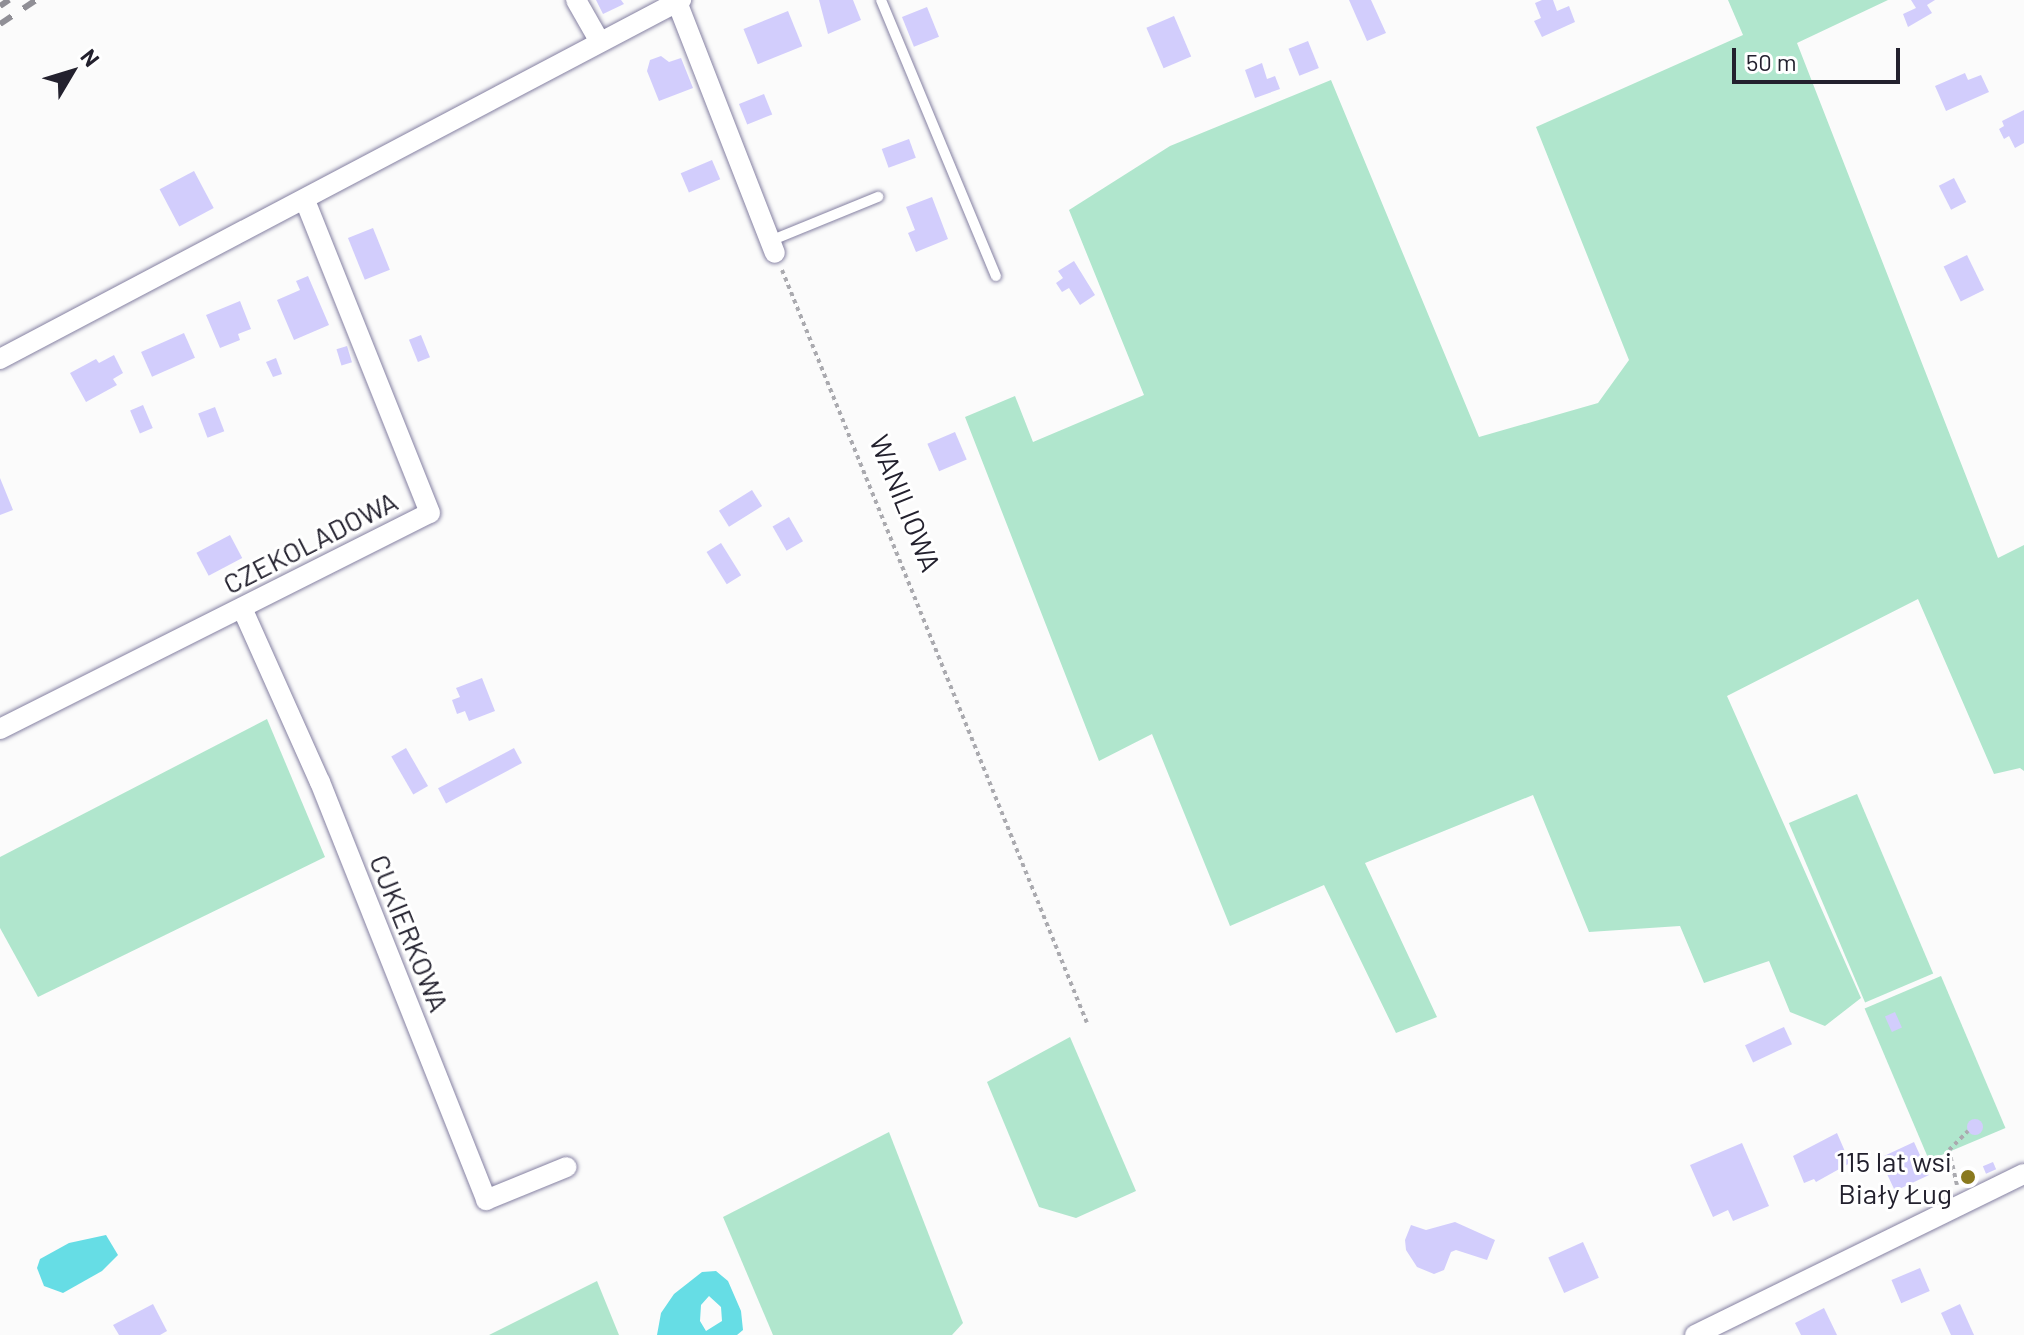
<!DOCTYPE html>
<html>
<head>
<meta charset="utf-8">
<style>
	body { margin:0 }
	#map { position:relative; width:2024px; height:1335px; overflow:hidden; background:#fbfbfb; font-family:Barlow,sans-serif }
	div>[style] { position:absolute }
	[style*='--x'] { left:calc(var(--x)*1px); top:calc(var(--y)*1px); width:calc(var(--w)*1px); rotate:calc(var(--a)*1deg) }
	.green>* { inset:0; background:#b0e6cd; transform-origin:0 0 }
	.water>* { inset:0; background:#66dde5 }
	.building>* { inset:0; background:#d2cdfc; transform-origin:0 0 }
	.round { border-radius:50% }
	.path>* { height:4px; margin-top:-2px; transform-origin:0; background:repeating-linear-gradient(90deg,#aaaaaf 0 4px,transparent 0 8px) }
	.roads { filter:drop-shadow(0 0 2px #8581a2) drop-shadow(0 0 2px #8581a2) }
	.lane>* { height:10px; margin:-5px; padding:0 5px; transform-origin:5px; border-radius:5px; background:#fff }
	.street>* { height:20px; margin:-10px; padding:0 10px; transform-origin:10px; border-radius:10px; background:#fff }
	.rail>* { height:6px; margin-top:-3px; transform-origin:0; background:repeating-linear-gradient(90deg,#908f96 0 14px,transparent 0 28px) }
	.dots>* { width:22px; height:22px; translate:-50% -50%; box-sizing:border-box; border:4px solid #fff; border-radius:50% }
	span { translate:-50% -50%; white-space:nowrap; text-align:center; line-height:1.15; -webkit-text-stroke:6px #fff; paint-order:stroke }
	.street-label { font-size:28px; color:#23212e }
	.poi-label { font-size:28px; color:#23212e }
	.right { translate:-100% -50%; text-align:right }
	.north { position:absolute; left:32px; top:32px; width:80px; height:80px; -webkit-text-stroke:6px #fff; paint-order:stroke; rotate:52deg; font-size:22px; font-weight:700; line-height:32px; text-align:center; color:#23212e }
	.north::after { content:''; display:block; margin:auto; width:28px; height:36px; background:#23212e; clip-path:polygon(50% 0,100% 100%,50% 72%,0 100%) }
	.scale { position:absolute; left:1732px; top:48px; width:168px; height:36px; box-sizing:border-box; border:4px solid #23212e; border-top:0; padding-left:10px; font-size:24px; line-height:28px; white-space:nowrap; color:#23212e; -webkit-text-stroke:6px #fff; paint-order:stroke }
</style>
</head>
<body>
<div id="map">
	<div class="green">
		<i style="clip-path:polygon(1728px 0,1888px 0,1797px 43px,1998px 558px,2024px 545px,2024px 771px,2020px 768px,1994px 774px,1918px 599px,1727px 696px,1861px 998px,1825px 1026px,1790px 1012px,1769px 961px,1704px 983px,1680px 926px,1589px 932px,1533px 795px,1365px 863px,1437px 1017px,1396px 1033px,1324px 885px,1230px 926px,1152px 734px,1099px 761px,965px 417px,1015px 396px,1033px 442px,1144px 395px,1069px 210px,1170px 146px,1331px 80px,1479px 437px,1598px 403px,1629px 360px,1536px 127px,1743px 35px)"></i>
		<i style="clip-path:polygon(267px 719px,325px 857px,38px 997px,0 928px,0 857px)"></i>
		<i style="left:1857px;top:794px;width:195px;height:74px;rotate:67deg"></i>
		<i style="left:1941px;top:976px;width:165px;height:83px;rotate:67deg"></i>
		<i style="clip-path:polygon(1070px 1037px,1136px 1191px,1076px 1218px,1039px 1207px,987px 1082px)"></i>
		<i style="clip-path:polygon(889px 1132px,963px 1323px,952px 1335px,773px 1335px,723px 1217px)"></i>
		<i style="clip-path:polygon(597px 1281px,619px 1335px,489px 1335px)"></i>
	</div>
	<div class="water">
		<i style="clip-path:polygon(106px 1235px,118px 1255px,102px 1271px,63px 1293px,44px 1286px,37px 1268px,40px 1259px,69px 1243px)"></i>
		<i style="clip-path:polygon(evenodd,716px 1271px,728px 1281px,741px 1311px,743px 1330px,737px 1335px,657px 1335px,661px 1313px,674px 1294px,702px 1272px,716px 1271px,709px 1296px,721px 1307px,722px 1321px,706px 1331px,700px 1321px,701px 1305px,709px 1296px)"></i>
	</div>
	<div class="building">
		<i style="clip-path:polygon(596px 0,621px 0,624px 4px,603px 14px)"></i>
		<i style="clip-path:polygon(819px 0,853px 0,861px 20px,828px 34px)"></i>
		<i style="clip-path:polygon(1349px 0,1371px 0,1386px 33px,1367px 41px)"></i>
		<i style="clip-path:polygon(1542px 0,1553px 0,1557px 11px,1569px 6px,1575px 22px,1542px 37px,1534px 21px,1541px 18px,1535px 3px)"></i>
		<i style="clip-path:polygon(1911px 0,1935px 0,1927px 5px,1932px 13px,1908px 27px,1903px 14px,1916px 8px)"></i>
		<i style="left:927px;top:7px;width:32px;height:27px;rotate:68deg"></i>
		<i style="left:788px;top:11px;width:38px;height:48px;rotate:68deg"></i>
		<i style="left:1174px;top:16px;width:44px;height:30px;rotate:67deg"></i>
		<i style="left:1308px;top:41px;width:29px;height:21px;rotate:68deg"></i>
		<i style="clip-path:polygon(661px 56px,669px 62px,681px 58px,693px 88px,659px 101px,647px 71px,650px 60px)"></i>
		<i style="clip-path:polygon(1262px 63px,1267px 79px,1275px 76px,1280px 89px,1255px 98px,1245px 70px)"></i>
		<i style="clip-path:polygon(1965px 73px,1968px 80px,1981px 75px,1989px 92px,1946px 111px,1935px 86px)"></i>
		<i style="left:764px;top:94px;width:22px;height:27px;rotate:68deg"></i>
		<i style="clip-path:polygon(2024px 110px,2024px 143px,2015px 148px,2009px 136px,2004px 139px,1999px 129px,2004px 126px,2002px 121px)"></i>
		<i style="left:909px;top:139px;width:20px;height:29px;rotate:70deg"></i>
		<i style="left:712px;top:160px;width:21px;height:34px;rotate:67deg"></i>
		<i style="left:194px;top:171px;width:42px;height:39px;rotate:62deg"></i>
		<i style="left:1954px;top:178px;width:27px;height:17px;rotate:63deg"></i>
		<i style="clip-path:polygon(932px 197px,948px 239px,916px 252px,908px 233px,915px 230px,906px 207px)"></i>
		<i style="left:373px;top:228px;width:45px;height:27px;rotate:68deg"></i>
		<i style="left:1967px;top:255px;width:39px;height:26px;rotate:64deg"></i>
		<i style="clip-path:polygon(1074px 261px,1095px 295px,1080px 305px,1069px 288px,1062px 292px,1056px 283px,1063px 278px,1058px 271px)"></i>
		<i style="clip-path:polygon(308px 276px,329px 325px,294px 340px,277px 300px,300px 290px,296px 281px)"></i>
		<i style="clip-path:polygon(240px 301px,251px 329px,238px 334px,240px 340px,220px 348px,206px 315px)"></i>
		<i style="left:184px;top:333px;width:27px;height:47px;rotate:66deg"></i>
		<i style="left:421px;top:335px;width:24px;height:13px;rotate:68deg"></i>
		<i style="left:347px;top:346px;width:17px;height:11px;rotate:73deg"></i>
		<i style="clip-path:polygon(114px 355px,123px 373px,113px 379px,117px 385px,86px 402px,70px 373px,96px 359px,99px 363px)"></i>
		<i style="clip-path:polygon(276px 358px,282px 374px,273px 377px,266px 362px)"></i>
		<i style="left:143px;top:405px;width:25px;height:14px;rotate:67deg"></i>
		<i style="left:215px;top:407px;width:26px;height:18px;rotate:69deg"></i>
		<i style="left:955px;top:432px;width:30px;height:30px;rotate:67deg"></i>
		<i style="clip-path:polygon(0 478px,13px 510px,0 515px)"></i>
		<i style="left:752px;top:490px;width:19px;height:39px;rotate:58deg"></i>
		<i style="left:789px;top:517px;width:28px;height:19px;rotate:60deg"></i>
		<i style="left:230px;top:535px;width:26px;height:38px;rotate:62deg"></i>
		<i style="left:721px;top:543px;width:38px;height:17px;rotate:58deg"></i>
		<i style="clip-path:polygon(482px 678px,495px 711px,469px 721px,465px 711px,457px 714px,452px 700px,460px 697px,456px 688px)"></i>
		<i style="left:406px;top:748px;width:44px;height:17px;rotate:60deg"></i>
		<i style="left:514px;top:748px;width:17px;height:86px;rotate:62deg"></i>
		<i style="left:1895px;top:1012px;width:17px;height:11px;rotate:66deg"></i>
		<i style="left:1784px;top:1027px;width:19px;height:43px;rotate:65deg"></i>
		<i class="round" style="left:1967px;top:1119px;width:16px;height:16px"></i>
		<i style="clip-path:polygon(1837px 1133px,1850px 1163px,1816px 1182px,1814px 1179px,1804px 1183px,1793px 1156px)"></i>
		<i style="clip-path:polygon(1914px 1142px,1929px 1175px,1895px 1191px,1887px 1174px,1892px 1172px,1884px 1156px)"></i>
		<i style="clip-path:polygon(1742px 1143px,1769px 1206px,1733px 1221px,1728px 1210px,1713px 1217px,1690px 1165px)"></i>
		<i style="left:1993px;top:1162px;width:8px;height:11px;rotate:67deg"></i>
		<i style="clip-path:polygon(1455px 1222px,1495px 1240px,1487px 1260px,1456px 1250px,1451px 1252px,1444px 1270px,1434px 1274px,1417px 1267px,1406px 1250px,1405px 1240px,1411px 1225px,1426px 1230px)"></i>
		<i style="left:1583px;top:1242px;width:39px;height:38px;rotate:66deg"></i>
		<i style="left:1920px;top:1268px;width:25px;height:31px;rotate:67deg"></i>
		<i style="clip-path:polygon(153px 1304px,167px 1331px,160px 1335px,119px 1335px,113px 1325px)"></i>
		<i style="clip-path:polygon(1960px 1304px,1974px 1335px,1951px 1335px,1941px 1313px)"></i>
		<i style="clip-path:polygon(1824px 1308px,1837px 1335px,1801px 1335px,1795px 1323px)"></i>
	</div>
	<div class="path">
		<i style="--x:782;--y:270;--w:812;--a:67.95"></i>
		<i style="--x:1957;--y:1185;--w:36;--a:-103"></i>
		<i style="--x:1949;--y:1150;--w:27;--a:-45"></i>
	</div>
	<div class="roads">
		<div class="lane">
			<i style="--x:881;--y:0;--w:299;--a:67.4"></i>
			<i style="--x:770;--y:241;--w:117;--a:-22.2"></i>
		</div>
		<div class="street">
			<i style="--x:576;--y:0;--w:48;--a:60.3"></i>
			<i style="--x:677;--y:2;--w:269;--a:68.7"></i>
			<i style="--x:0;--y:359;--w:770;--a:-27.8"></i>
			<i style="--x:242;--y:608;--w:191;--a:65.9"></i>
			<i style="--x:320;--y:782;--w:450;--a:68.3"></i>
			<i style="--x:486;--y:1200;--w:87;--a:-22.2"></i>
			<i style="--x:0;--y:729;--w:481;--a:-26.7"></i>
			<i style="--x:430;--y:513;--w:337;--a:-111.8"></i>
			<i style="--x:1695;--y:1335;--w:366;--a:-26.1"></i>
		</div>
	</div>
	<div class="rail">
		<i style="--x:0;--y:6;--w:11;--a:-34"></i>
		<i style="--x:0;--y:24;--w:43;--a:-33.7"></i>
	</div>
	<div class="dots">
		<i style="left:1968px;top:1177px;background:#8a791e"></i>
	</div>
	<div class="street-label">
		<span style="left:906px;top:503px;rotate:68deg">WANILIOWA</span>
		<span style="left:310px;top:542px;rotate:-27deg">CZEKOLADOWA</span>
		<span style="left:410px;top:933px;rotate:68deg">CUKIERKOWA</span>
	</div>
	<div class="poi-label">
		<span class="right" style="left:1952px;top:1177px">115 lat wsi<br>Biały Ług</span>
	</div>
	<div class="north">N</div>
	<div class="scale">50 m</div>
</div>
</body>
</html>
